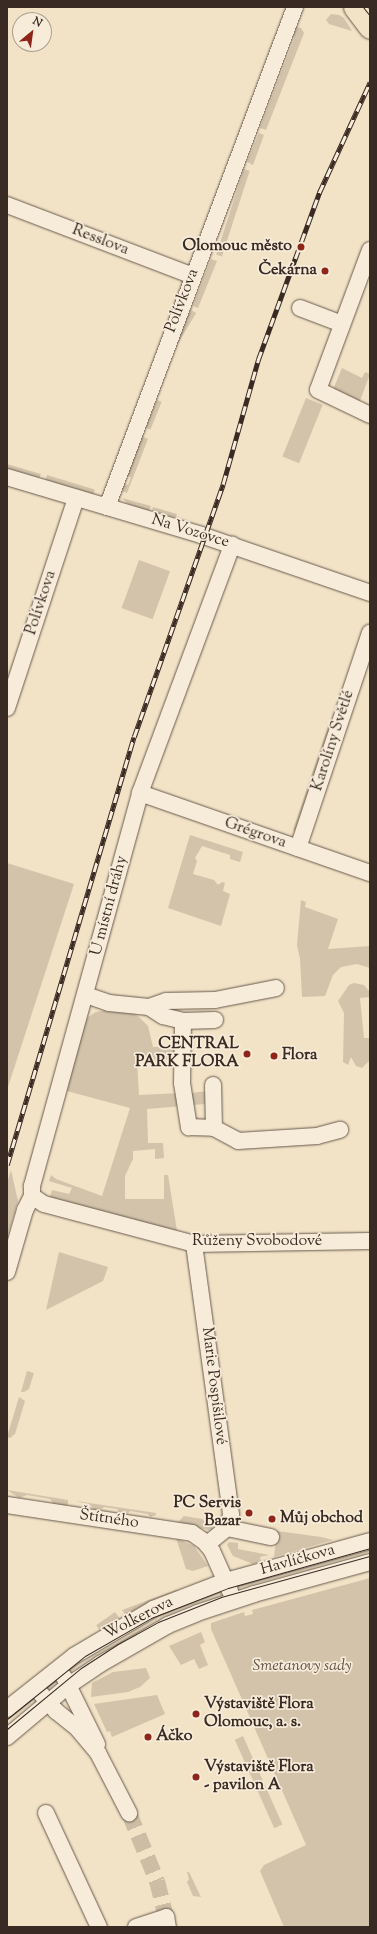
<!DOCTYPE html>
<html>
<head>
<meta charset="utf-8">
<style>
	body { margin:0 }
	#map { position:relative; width:377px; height:1934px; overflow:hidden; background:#f2e2c6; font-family:"Sorts Mill Goudy",serif }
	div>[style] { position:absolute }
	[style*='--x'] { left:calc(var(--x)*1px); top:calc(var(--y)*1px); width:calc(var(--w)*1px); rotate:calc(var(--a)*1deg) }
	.green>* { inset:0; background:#d3c3aa; transform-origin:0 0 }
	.minor-tunnel>* { height:16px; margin-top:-8px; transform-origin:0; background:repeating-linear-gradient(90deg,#cdbda5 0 16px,transparent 0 24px) }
	.roads { filter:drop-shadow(0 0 1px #67594c) drop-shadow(0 0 1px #67594c) }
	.minor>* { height:16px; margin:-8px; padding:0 8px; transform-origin:8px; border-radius:8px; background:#f7ecda }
	.major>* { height:21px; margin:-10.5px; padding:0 10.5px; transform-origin:10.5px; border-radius:10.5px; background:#f2e2c6 }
	.tram>* { height:1px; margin:-0.5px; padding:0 0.5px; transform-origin:0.5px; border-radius:0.5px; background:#392b23 }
	.rail>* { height:4.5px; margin-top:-2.25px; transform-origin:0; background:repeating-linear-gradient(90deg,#f7ecda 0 9px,#392b23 0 18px); box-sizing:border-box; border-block:1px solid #392b23 }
	.dots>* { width:11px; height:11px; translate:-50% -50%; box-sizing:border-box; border:2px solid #f7ecda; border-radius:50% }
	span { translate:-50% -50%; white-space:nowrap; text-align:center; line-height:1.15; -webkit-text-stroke:3.5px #f7ecda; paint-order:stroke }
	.street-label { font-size:16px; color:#392b23 }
	.poi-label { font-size:16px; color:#392b23; font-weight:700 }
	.right { translate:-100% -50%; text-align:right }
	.left { translate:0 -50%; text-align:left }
	.park-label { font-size:16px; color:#605145; font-style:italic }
	.frame { position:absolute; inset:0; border:8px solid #392b23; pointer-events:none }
	.north { position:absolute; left:12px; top:12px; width:40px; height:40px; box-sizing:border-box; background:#f7ecda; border:1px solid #ab9f91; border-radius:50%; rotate:29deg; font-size:11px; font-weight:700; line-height:16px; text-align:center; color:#392b23 }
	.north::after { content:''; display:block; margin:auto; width:14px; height:18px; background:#8f2418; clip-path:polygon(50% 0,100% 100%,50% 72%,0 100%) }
</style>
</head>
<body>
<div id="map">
	<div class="green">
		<i style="clip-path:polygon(331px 14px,339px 15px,344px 18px,352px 31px,329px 24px,326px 20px)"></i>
		<i style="clip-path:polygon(293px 26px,301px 28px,304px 33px,266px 130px,260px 128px,294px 39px)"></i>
		<i style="clip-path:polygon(259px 133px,264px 135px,253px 165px,247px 162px)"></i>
		<i style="left:244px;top:169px;width:6px;height:90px;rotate:18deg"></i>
		<i style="clip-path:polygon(211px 259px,217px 261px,198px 308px,193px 306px)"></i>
		<i style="left:191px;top:310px;width:6px;height:91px;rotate:31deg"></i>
		<i style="clip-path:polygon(342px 368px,362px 378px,365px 372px,370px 374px,358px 406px,332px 392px)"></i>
		<i style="left:306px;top:398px;width:18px;height:63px;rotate:22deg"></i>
		<i style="left:157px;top:400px;width:5px;height:30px;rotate:22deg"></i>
		<i style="clip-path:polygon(142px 436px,148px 439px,127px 493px,122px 491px,124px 484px,128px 485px,131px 477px,127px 476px)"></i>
		<i style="clip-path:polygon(7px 464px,41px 474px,39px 478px,7px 469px)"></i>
		<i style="left:47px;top:475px;width:50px;height:5px;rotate:17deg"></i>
		<i style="clip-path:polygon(122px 498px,151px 506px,149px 511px,128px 504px)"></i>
		<i style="left:153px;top:507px;width:25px;height:4px;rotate:16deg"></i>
		<i style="left:139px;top:560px;width:33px;height:51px;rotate:20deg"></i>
		<i style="clip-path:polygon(328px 726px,333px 728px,297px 832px,293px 830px)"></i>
		<i style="clip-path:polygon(190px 835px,243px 852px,240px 862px,230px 859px,230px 855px,202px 846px,195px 858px,197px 861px,193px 874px,214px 880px,218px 885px,222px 882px,225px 883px,223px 891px,230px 894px,221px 926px,168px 908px)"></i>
		<i style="clip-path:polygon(7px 863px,74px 884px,7px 1090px)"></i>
		<i style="clip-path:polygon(301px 900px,306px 902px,305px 907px,338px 919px,328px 949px,370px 946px,370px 968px,357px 964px,341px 967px,333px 975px,325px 996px,302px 997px,300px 959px,297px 945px)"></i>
		<i style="clip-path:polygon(354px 983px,364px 985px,370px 992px,370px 997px,360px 998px,364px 1038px,370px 1038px,370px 1060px,362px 1068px,356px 1066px,351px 1057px,348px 1065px,343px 1062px,344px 1013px,338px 1001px,349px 985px)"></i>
		<i style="clip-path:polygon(107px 1010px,132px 1013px,138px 1016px,148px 1026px,153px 1047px,180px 1046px,180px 1059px,137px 1061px,139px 1095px,181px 1093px,182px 1106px,147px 1109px,148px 1143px,163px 1143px,164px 1158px,155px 1159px,155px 1149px,133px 1151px,133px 1159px,125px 1176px,125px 1199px,164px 1199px,164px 1175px,168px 1175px,177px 1231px,49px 1201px,52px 1190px,69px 1194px,72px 1188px,49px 1181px,51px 1175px,56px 1179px,102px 1196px,130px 1108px,63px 1090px,85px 1019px,96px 1012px)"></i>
		<i style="clip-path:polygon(209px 1091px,208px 1100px,204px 1104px,193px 1105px,191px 1093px)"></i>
		<i style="clip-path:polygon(11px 1170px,18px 1201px,7px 1238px,7px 1183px)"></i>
		<i style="clip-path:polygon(59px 1252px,108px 1267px,103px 1281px,46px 1310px)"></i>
		<i style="clip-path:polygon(27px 1371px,34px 1373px,29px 1389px,24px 1392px,21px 1392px)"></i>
		<i style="clip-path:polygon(19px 1397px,25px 1401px,15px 1434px,10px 1438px,7px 1437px)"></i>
		<i style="clip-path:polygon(7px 1490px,62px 1499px,68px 1500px,68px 1503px,67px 1506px,54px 1504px,50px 1499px,27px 1495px,19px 1498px)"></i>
		<i style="clip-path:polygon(76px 1501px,156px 1513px,156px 1515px,150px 1517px,148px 1514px,130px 1511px,127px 1514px,119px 1513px,117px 1509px,104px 1507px,100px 1510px,94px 1509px,90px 1505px)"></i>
		<i style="clip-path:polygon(184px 1516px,202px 1519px,214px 1529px,208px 1530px,178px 1522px)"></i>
		<i style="clip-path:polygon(277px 1531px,321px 1537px,333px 1540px,274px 1557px)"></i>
		<i style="clip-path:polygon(176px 1538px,194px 1546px,208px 1566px,193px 1571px,186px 1569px)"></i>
		<i style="clip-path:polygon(229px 1542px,238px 1543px,238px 1549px,269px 1555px,260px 1557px,261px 1561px,253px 1564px,233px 1556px,227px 1545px)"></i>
		<i style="clip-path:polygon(370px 1578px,370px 1927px,284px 1927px,260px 1871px,264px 1865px,306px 1845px,211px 1629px,211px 1623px,244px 1612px,245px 1616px,253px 1614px,252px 1610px)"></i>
		<i style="clip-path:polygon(176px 1590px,183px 1591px,128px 1619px,122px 1610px)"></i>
		<i style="left:115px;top:1612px;width:12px;height:23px;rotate:55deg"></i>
		<i style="clip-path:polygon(201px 1632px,205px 1642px,200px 1645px,208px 1665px,199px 1669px,194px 1659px,181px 1665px,169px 1646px)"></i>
		<i style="clip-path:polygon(146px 1668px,150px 1678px,140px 1687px,128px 1692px,91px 1697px,92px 1683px,113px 1672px)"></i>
		<i style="clip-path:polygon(157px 1695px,165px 1714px,112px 1737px,110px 1731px,107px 1732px,94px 1704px)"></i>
		<i style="left:243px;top:1736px;width:97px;height:9px;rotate:66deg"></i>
		<i style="clip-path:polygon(187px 1872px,189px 1872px,201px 1897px,193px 1896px,187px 1882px,189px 1879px)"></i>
	</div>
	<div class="minor-tunnel">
		<i style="--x:129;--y:1813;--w:74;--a:67.6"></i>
		<i style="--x:157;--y:1881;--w:37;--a:76"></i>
	</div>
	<div class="roads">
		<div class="minor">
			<i style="--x:7;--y:205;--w:199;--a:20.9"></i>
			<i style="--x:370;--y:250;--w:149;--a:110.4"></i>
			<i style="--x:318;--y:390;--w:58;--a:25.7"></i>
			<i style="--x:300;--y:308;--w:45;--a:20.9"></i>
			<i style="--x:7;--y:477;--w:202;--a:16.6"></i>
			<i style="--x:201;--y:535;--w:179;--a:18.9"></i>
			<i style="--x:107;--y:507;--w:534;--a:-69.39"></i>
			<i style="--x:7;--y:708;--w:221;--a:-71.8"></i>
			<i style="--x:140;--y:793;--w:244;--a:19.2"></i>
			<i style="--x:298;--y:848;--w:227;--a:-71.5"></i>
			<i style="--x:86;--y:995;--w:24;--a:19"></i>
			<i style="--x:109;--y:1003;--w:40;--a:5.7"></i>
			<i style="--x:149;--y:1007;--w:17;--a:33"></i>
			<i style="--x:163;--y:1016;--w:21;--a:14"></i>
			<i style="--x:183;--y:1021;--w:32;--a:-2"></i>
			<i style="--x:149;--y:1007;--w:18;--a:-19"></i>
			<i style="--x:166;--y:1001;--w:49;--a:-1.2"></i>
			<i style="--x:215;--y:1000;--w:62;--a:-11.1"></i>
			<i style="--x:183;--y:1021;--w:62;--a:90.9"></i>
			<i style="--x:182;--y:1083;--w:45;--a:81"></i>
			<i style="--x:189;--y:1127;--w:25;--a:2"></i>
			<i style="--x:214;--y:1128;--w:43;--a:-91.3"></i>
			<i style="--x:214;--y:1128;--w:27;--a:28"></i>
			<i style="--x:238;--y:1141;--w:79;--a:-3.6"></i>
			<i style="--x:317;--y:1136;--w:24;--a:-15"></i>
			<i style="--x:32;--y:1196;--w:14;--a:34"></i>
			<i style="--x:44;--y:1204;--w:155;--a:14.9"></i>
			<i style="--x:194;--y:1244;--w:176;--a:-1"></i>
			<i style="--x:194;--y:1244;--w:274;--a:82.2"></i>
			<i style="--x:231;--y:1515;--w:14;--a:107"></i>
			<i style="--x:227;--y:1528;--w:26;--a:141"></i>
			<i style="--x:7;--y:1272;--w:65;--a:-73.8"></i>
			<i style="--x:25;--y:1210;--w:16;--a:-63"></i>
			<i style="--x:32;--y:1196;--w:10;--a:-90"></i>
			<i style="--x:32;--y:1186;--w:408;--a:-74.6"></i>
			<i style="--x:140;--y:793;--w:265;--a:-69.6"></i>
			<i style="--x:7;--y:1505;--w:187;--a:8.6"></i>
			<i style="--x:192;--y:1533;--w:16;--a:35"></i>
			<i style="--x:205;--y:1542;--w:11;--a:52"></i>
			<i style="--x:212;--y:1551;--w:44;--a:65.8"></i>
			<i style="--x:227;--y:1528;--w:45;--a:11.6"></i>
			<i style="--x:64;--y:1677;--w:75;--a:63.8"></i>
			<i style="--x:41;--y:1694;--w:23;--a:49"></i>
			<i style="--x:56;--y:1711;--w:28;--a:39"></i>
			<i style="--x:78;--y:1729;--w:31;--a:50"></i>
			<i style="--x:98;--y:1753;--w:68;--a:62.7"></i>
			<i style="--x:7;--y:1709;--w:85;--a:-38.3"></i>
			<i style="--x:74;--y:1656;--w:92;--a:-30.7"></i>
			<i style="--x:153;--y:1609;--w:78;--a:-21"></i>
			<i style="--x:226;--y:1581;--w:149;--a:-15.5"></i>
			<i style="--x:7;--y:1737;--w:81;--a:-40"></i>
			<i style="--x:69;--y:1685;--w:37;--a:-34"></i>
			<i style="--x:100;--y:1664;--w:78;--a:-29.8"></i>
			<i style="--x:168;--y:1625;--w:31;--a:-22"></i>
			<i style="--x:197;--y:1613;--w:60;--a:-18.4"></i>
			<i style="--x:254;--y:1594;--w:120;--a:-15.4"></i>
			<i style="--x:46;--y:1813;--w:126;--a:65.1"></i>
			<i style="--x:136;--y:1927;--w:32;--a:-18"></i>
			<i style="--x:166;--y:1917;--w:10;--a:79"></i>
		</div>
		<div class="major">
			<i style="--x:354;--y:7;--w:26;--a:53"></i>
		</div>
	</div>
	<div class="tram">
		<i style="--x:363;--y:7;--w:11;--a:52"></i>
		<i style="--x:7;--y:1719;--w:100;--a:-38.9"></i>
		<i style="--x:85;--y:1656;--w:76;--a:-29.9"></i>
		<i style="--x:151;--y:1618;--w:83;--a:-21.3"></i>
		<i style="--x:228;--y:1588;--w:148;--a:-15.7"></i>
		<i style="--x:7;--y:1729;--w:96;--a:-39.5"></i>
		<i style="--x:81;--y:1668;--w:44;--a:-33"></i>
		<i style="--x:118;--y:1644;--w:46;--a:-28.8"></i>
		<i style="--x:158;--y:1622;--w:68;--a:-21.6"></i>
		<i style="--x:221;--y:1597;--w:155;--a:-15.4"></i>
	</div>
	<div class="rail">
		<i style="--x:7;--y:1165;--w:446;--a:-73.5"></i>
		<i style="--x:134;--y:737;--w:268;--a:-70.6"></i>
		<i style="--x:223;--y:484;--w:129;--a:-74.2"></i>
		<i style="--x:258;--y:360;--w:178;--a:-69.9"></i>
		<i style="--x:319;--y:193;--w:122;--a:-65.3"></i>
	</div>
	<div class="dots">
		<i style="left:301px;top:247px;background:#8f2418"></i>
		<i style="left:325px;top:271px;background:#8f2418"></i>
		<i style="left:247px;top:1054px;background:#8f2418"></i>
		<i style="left:274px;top:1056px;background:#8f2418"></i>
		<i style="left:249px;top:1513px;background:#8f2418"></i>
		<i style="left:272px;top:1519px;background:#8f2418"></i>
		<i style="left:196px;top:1714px;background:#8f2418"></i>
		<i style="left:148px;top:1737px;background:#8f2418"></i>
		<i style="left:196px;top:1777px;background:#8f2418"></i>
	</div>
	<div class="street-label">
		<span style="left:100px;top:241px;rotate:21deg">Resslova</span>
		<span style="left:183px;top:301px;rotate:-69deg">Polívkova</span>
		<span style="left:190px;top:532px;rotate:17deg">Na Vozovce</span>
		<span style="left:42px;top:603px;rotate:-72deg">Polívkova</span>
		<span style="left:334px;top:741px;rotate:-72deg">Karolíny Světlé</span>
		<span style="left:255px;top:834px;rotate:19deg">Grégrova</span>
		<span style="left:110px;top:906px;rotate:-75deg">U místní dráhy</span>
		<span style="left:257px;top:1242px">Růženy Svobodové</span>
		<span style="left:213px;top:1386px;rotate:83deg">Marie Pospíšilové</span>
		<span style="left:109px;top:1520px;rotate:8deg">Štítného</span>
		<span style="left:298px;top:1561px;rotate:-16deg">Havlíčkova</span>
		<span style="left:139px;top:1619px;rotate:-27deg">Wolkerova</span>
	</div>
	<div class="poi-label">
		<span class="right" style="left:292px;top:247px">Olomouc město</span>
		<span class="right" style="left:317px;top:271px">Čekárna</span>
		<span class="right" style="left:239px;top:1054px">CENTRAL<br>PARK FLORA</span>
		<span class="left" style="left:282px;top:1056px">Flora</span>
		<span class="right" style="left:241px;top:1513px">PC Servis<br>Bazar</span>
		<span class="left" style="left:280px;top:1519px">Můj obchod</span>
		<span class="left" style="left:204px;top:1714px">Výstaviště Flora<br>Olomouc, a. s.</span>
		<span class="left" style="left:156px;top:1737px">Áčko</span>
		<span class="left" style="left:204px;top:1777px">Výstaviště Flora<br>- pavilon A</span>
	</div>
	<div class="park-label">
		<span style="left:302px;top:1667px">Smetanovy sady</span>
	</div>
	<div class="frame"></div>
	<div class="north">N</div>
</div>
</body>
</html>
